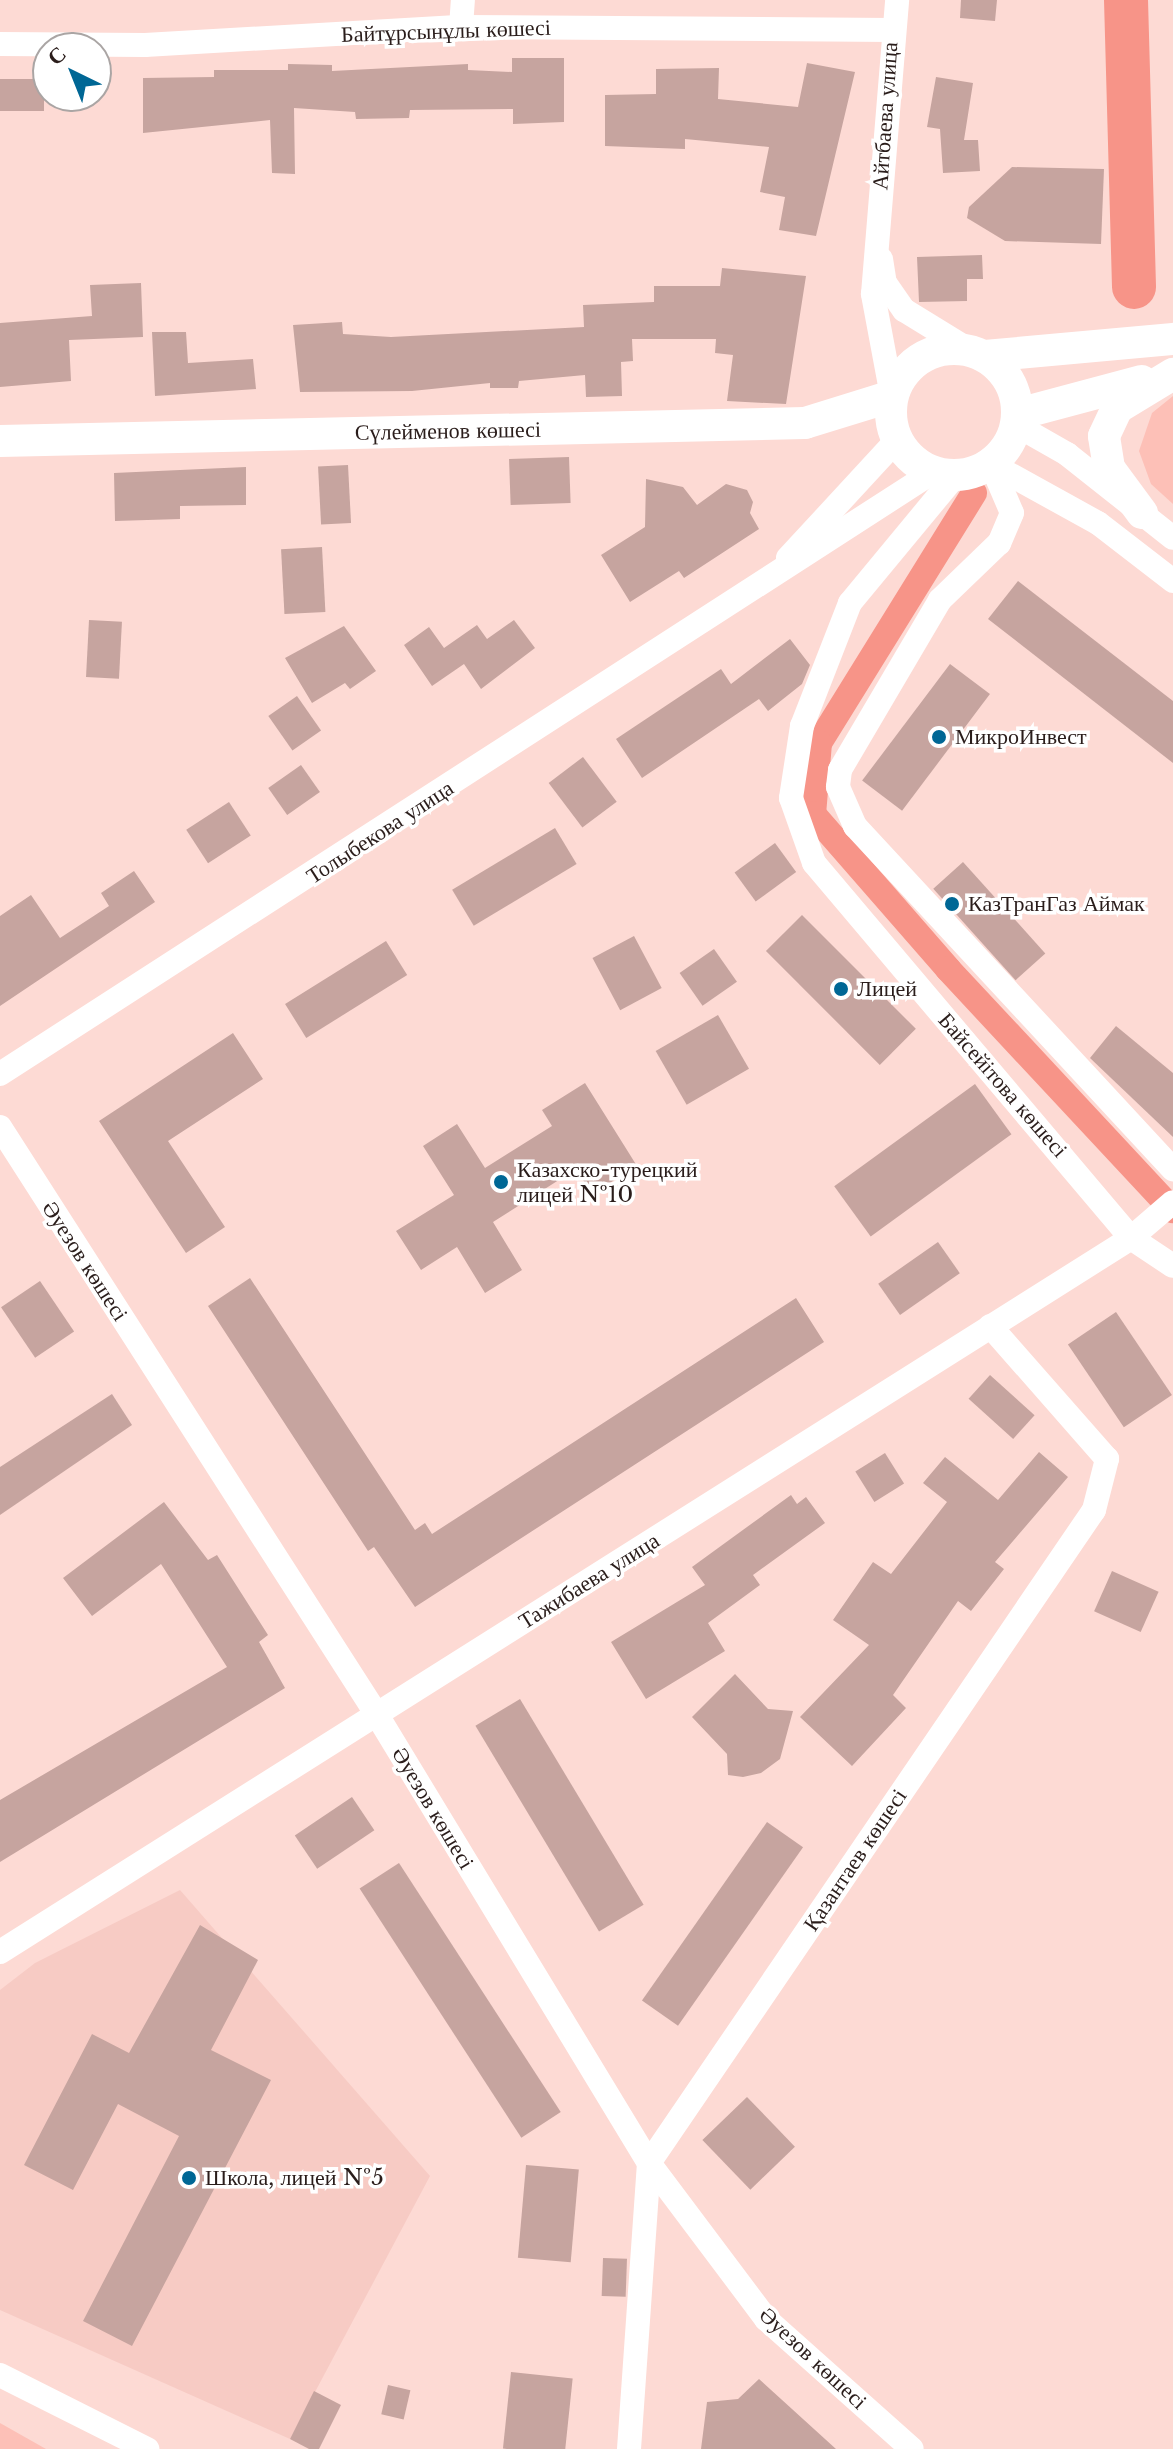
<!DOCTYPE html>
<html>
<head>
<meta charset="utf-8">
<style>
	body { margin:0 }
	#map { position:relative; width:1173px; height:2449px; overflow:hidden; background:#fddad4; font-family:"Libre Baskerville",serif }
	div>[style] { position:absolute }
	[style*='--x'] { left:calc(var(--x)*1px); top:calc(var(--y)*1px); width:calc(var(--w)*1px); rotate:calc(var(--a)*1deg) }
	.built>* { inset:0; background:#f7cbc4 }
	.green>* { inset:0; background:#fdc0b7 }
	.canal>* { height:26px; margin:-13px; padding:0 13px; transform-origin:13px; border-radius:13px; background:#f79488 }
	.river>* { height:44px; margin:-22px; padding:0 22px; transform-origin:22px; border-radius:22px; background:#f79488 }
	.building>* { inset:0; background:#c6a49f; transform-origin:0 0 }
	.minor>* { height:24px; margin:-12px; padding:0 12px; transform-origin:12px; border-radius:12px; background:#fff }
	.major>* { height:32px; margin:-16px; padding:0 16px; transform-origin:16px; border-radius:16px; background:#fff }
	.major>.ring { margin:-16px; padding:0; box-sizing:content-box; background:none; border:32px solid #fff; border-radius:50% }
	.dots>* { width:22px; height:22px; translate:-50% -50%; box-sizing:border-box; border:4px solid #fff; border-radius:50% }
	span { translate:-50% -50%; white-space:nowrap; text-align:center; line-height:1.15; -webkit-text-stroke:7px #fff; paint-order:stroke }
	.street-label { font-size:22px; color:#2a1d1b }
	.poi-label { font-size:22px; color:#2a1d1b }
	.left { translate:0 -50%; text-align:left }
	.north { position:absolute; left:32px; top:32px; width:80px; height:80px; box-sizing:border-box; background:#fff; border:2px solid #aaa5a4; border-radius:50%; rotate:317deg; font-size:22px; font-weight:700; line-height:32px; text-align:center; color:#2a1d1b }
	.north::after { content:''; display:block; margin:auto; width:28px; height:36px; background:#006795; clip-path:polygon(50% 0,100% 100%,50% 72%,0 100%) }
</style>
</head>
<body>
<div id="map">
	<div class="built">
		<i style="clip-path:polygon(180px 1890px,430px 2176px,290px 2439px,0 2310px,0 1990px,35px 1963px)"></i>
	</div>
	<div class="green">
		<i style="clip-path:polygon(1173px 396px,1173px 504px,1151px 484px,1139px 451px,1152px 413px)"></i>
		<i style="clip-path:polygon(0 2423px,46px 2449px,0 2449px)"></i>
	</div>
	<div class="canal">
		<i style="--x:974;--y:493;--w:294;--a:121.8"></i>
		<i style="--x:819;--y:743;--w:71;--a:94.8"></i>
		<i style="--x:813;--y:814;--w:206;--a:48.9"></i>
		<i style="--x:948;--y:969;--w:330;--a:47"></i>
	</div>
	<div class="river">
		<i style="--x:1126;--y:0;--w:287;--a:88.4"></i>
	</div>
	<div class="building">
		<i style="clip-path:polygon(961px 0,997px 0,995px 21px,960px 18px)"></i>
		<i style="clip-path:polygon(512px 58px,564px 58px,564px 122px,513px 124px,513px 109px,410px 110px,409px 118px,356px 119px,355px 112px,294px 108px,295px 174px,272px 173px,270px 120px,143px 133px,143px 78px,214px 77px,214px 70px,288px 70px,288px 64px,332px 65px,332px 71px,468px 64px,468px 70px,512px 72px)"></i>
		<i style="clip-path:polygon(807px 63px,855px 72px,816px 236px,779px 230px,785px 197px,760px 192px,769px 147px,685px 139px,685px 149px,605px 146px,605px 95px,656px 94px,656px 69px,719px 68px,718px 99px,798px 107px)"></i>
		<i style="clip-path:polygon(936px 77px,973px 83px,964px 140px,978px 140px,980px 171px,943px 173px,940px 129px,927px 127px)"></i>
		<i style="left:44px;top:79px;width:32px;height:44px;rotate:90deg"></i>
		<i style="clip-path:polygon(1012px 167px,1104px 169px,1101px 244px,1005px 241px,967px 218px,969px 207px)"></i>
		<i style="clip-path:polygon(982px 255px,983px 279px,967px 279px,967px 301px,919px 302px,917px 257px)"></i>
		<i style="clip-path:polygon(722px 268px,806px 276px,786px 404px,727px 401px,733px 355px,715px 353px,716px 339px,632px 339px,633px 361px,621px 362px,622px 396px,586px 397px,585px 375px,519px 381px,518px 388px,490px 388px,490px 383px,412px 391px,300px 392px,293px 325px,342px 322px,343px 334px,391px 337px,584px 327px,583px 305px,654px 302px,654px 286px,720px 286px)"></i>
		<i style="clip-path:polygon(141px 283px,143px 337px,69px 340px,71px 381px,0 387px,0 323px,92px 316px,90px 285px)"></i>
		<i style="clip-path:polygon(152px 332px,186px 332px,188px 363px,253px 359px,256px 389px,155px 396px)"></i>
		<i style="left:569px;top:457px;width:46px;height:60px;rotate:88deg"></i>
		<i style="left:348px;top:465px;width:58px;height:30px;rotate:87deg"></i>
		<i style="clip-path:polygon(246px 467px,246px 505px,180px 506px,180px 519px,115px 521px,114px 473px)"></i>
		<i style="clip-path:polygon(646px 479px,683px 487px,697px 505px,726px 484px,747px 490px,753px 502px,750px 513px,759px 529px,684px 578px,679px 571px,630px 602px,601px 555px,645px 527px)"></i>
		<i style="left:322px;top:547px;width:65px;height:41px;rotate:87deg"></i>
		<i style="clip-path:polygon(1018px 581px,1173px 701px,1173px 763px,988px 619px)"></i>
		<i style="left:89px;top:620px;width:33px;height:57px;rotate:3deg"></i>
		<i style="clip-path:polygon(514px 620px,535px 648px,481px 689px,464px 664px,432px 686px,404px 645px,429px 627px,444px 648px,477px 625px,487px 639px)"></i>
		<i style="clip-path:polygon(344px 626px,376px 671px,350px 689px,345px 683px,312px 703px,285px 658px)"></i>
		<i style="clip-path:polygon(790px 639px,810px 665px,802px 684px,768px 711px,759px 699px,642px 778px,616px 739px,721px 669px,731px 684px)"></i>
		<i style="left:950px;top:664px;width:50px;height:146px;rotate:37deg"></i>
		<i style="left:297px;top:696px;width:42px;height:35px;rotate:55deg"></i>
		<i style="left:583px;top:757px;width:56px;height:43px;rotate:53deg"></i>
		<i style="left:301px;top:765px;width:33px;height:40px;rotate:55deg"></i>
		<i style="left:229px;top:802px;width:40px;height:51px;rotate:57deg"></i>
		<i style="left:555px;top:828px;width:42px;height:120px;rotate:59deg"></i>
		<i style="left:775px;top:843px;width:36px;height:50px;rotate:54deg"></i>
		<i style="left:963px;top:862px;width:123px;height:40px;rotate:48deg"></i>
		<i style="clip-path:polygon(134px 871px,155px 902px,0 1006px,0 916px,31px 895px,60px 938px,109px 906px,101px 893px)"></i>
		<i style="left:802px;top:915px;width:161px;height:51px;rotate:45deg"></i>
		<i style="left:634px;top:936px;width:59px;height:47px;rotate:62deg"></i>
		<i style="left:386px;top:941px;width:40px;height:119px;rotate:58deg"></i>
		<i style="left:714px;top:949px;width:40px;height:42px;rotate:55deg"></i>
		<i style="left:718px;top:1015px;width:62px;height:72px;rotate:60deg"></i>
		<i style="clip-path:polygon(1116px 1026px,1173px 1073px,1173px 1137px,1090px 1058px)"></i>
		<i style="clip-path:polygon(233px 1033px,263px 1079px,168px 1141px,225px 1227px,186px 1253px,99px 1121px)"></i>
		<i style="clip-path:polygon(585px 1083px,637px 1166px,592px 1194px,576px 1169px,493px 1222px,522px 1270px,485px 1293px,457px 1247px,421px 1270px,396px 1231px,454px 1195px,423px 1146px,457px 1124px,485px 1168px,552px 1126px,542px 1110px)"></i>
		<i style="left:975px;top:1084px;width:62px;height:174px;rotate:54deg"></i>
		<i style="left:938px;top:1242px;width:38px;height:73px;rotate:55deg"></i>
		<i style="clip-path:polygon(250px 1278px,415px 1530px,425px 1523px,432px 1534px,796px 1298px,824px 1342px,415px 1607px,374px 1547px,368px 1551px,208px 1306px)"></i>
		<i style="left:40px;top:1281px;width:61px;height:47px;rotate:56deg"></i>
		<i style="left:1116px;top:1312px;width:100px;height:58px;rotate:56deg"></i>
		<i style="left:990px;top:1375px;width:60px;height:32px;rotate:42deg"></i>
		<i style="clip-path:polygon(112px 1394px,132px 1425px,0 1515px,0 1467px)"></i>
		<i style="clip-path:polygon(1039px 1452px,1068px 1477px,995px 1562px,1004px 1569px,971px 1611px,958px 1601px,893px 1695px,906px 1708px,852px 1766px,800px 1717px,869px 1645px,833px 1620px,873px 1562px,891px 1574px,947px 1502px,923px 1483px,945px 1457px,998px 1500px)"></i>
		<i style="left:885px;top:1453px;width:36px;height:35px;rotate:58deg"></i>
		<i style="clip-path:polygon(791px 1495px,797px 1504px,806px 1497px,825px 1523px,753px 1575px,760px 1585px,708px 1623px,725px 1651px,646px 1699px,611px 1642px,705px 1585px,692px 1567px)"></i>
		<i style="clip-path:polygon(164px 1502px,208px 1560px,217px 1555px,268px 1635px,259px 1642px,285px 1688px,0 1862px,0 1800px,227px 1667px,161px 1564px,92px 1616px,63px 1578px)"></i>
		<i style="left:1112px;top:1571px;width:51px;height:44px;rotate:24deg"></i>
		<i style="clip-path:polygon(735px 1674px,768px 1709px,793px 1711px,780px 1759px,761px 1773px,743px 1777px,728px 1775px,727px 1754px,692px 1717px)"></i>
		<i style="left:520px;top:1699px;width:240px;height:52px;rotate:59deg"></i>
		<i style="left:352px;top:1797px;width:40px;height:69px;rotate:56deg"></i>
		<i style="left:767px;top:1822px;width:44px;height:218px;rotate:35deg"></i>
		<i style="left:399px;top:1863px;width:297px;height:47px;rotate:57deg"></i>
		<i style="clip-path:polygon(200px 1925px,258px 1960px,211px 2050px,271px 2080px,132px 2346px,83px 2321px,179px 2136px,118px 2104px,73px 2190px,24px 2165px,92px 2034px,129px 2053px)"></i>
		<i style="left:747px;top:2097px;width:69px;height:62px;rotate:46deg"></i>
		<i style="left:526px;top:2165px;width:53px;height:93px;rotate:5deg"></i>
		<i style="left:603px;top:2258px;width:24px;height:38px;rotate:2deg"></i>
		<i style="left:511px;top:2372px;width:62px;height:77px;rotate:6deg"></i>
		<i style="clip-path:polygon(759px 2379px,836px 2449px,701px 2449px,707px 2402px,738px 2399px)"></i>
		<i style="left:388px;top:2385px;width:23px;height:30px;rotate:13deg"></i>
		<i style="clip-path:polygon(314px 2391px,341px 2405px,319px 2449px,309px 2449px,290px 2439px)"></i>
	</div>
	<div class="minor">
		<i style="--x:461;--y:27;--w:27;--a:-86"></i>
		<i style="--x:0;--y:44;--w:145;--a:0.4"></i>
		<i style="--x:145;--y:45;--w:317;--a:-3.3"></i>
		<i style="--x:461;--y:27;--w:431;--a:0.4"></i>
		<i style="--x:881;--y:259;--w:24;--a:81"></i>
		<i style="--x:885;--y:283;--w:33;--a:55"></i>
		<i style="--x:904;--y:310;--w:76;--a:31.6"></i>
		<i style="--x:892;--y:396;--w:104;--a:-100.6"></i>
		<i style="--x:873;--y:294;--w:295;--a:-85.3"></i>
		<i style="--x:1016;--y:425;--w:59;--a:29.6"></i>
		<i style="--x:1067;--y:454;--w:135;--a:38.4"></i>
		<i style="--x:991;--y:464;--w:53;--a:66.8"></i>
		<i style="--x:1012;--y:513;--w:33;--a:113"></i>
		<i style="--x:999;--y:543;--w:82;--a:136"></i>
		<i style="--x:940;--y:600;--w:197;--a:120.5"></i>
		<i style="--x:840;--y:770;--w:17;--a:97"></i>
		<i style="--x:838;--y:787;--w:43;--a:66.4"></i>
		<i style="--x:855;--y:826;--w:468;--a:47.2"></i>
		<i style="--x:991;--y:464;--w:122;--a:28.9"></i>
		<i style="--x:1098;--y:523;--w:95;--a:37.7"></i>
		<i style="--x:955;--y:476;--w:165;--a:129.6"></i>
		<i style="--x:850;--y:603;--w:132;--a:111.3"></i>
		<i style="--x:802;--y:726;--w:73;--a:98.7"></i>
		<i style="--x:791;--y:798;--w:69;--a:70.5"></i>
		<i style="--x:814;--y:863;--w:491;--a:49.8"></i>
		<i style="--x:1131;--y:1238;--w:50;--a:33.7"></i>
		<i style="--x:788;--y:558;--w:161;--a:-47.3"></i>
		<i style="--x:0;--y:1074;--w:1110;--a:-32.83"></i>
		<i style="--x:0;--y:1127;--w:698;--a:57.33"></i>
		<i style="--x:377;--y:1715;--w:524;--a:58.74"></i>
		<i style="--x:649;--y:2163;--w:195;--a:53.1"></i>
		<i style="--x:766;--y:2319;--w:195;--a:41.7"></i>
		<i style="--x:0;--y:1952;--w:1338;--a:-32.26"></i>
		<i style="--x:1131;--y:1238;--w:55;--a:-40.6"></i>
		<i style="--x:0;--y:2375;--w:165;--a:26.7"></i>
		<i style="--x:629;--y:2449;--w:287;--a:-86"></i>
		<i style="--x:649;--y:2163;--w:790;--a:-55.73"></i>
		<i style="--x:1094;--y:1510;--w:53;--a:-75.7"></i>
		<i style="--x:1107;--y:1459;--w:177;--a:-131.3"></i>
	</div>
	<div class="major">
		<i class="ring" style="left:891px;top:349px;width:94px;height:94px"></i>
		<i style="--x:985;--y:356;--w:189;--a:-5.2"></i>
		<i style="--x:1018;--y:414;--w:128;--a:-14.9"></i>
		<i style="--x:0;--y:441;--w:805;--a:-1.28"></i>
		<i style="--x:805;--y:423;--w:91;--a:-17.2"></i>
		<i style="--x:1142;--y:513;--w:56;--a:-126.3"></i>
		<i style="--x:1109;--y:468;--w:32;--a:-99"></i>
		<i style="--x:1104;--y:436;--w:31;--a:-65"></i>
		<i style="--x:1117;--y:408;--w:66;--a:-31.3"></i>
	</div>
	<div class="dots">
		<i style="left:939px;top:737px;background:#006795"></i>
		<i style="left:952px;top:904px;background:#006795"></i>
		<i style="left:841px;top:989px;background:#006795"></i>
		<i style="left:501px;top:1182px;background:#006795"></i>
		<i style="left:189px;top:2178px;background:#006795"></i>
	</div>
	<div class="street-label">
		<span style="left:446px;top:31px;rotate:-2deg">Байтұрсынұлы көшесі</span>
		<span style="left:885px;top:116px;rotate:-86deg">Айтбаева улица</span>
		<span style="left:448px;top:431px;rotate:-1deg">Сүлейменов көшесі</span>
		<span style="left:380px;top:832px;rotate:-33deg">Толыбекова улица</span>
		<span style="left:1003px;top:1085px;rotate:49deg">Байсейітова көшесі</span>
		<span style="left:85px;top:1261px;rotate:57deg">Әуезов көшесі</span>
		<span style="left:589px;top:1581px;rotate:-32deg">Тажибаева улица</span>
		<span style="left:433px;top:1808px;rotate:59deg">Әуезов көшесі</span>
		<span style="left:855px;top:1860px;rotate:-56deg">Қазантаев көшесі</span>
		<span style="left:813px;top:2358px;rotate:43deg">Әуезов көшесі</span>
	</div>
	<div class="poi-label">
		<span class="left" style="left:955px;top:737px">МикроИнвест</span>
		<span class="left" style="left:968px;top:904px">КазТранГаз Аймак</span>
		<span class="left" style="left:857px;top:989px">Лицей</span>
		<span class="left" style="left:517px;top:1182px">Казахско-турецкий<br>лицей №10</span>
		<span class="left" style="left:205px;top:2178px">Школа, лицей №5</span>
	</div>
	<div class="north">С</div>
</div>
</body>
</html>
